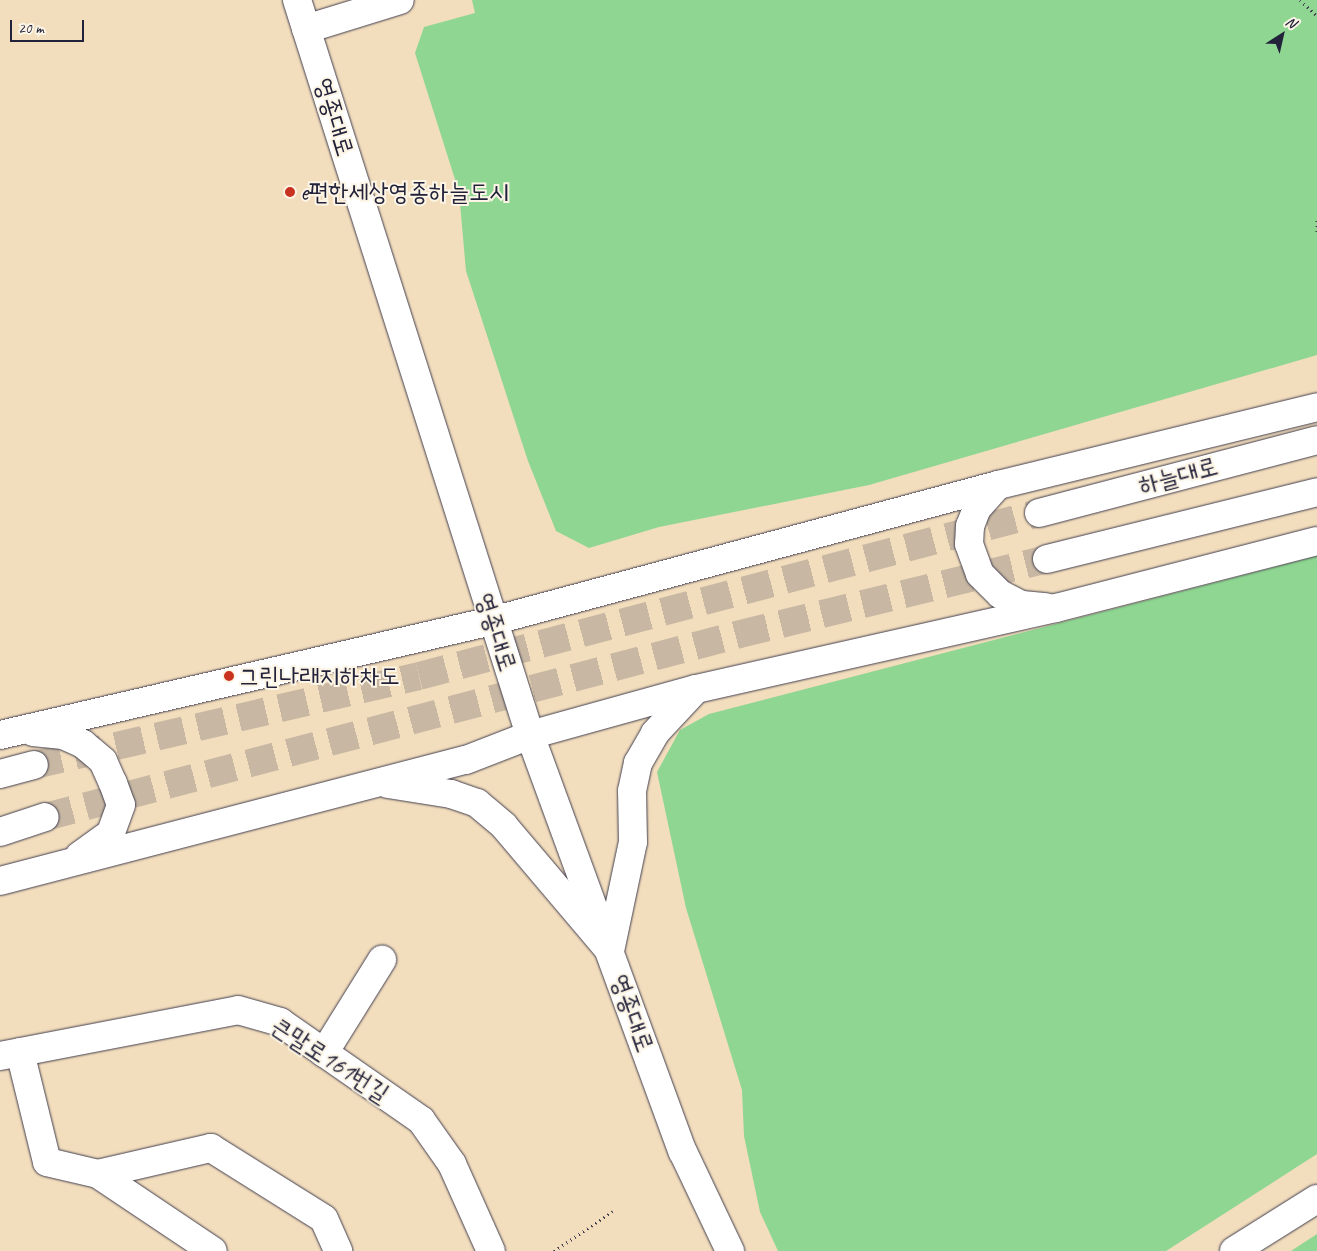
<!DOCTYPE html>
<html>
<head>
<meta charset="utf-8">
<style>
	body { margin:0 }
	#map { position:relative; width:1317px; height:1251px; overflow:hidden; background:#f2ddbd; font-family:Caveat,"Poor Story",sans-serif }
	div>[style] { position:absolute }
	[style*='--x'] { left:calc(var(--x)*1px); top:calc(var(--y)*1px); width:calc(var(--w)*1px); rotate:calc(var(--a)*1deg) }
	.green>* { inset:0; background:#8ed691 }
	.highway-tunnel>* { height:28px; margin-top:-14px; transform-origin:0; background:repeating-linear-gradient(90deg,#c8b8a3 0 28px,transparent 0 42px) }
	.path>* { height:3px; margin-top:-1.5px; transform-origin:0; background:repeating-linear-gradient(90deg,#413e4e 0 1px,transparent 0 5px) }
	.roads { filter:drop-shadow(0 0 1px #413e4e) drop-shadow(0 0 1px #413e4e) }
	.minor>* { height:28px; margin:-14px; padding:0 14px; transform-origin:14px; border-radius:14px; background:#fff }
	.major>* { height:28px; margin:-14px; padding:0 14px; transform-origin:14px; border-radius:14px; background:#fff }
	.highway>* { height:28px; margin:-14px; padding:0 14px; transform-origin:14px; border-radius:14px; background:#fff }
	.dots>* { width:14px; height:14px; translate:-50% -50%; box-sizing:border-box; border:2px solid #fcf5e5; border-radius:50% }
	span { translate:-50% -50%; white-space:nowrap; text-align:center; line-height:1.15; -webkit-text-stroke:4px #fcf5e5; paint-order:stroke }
	.street-label { font-size:25px; color:#22223b }
	.poi-label { font-size:25px; color:#22223b }
	.left { translate:0 -50%; text-align:left }
	.north { position:absolute; left:1257px; top:10px; width:50px; height:50px; -webkit-text-stroke:4px #fcf5e5; paint-order:stroke; rotate:35deg; font-size:14px; font-weight:700; line-height:20px; text-align:center; color:#22223b }
	.north::after { content:''; display:block; margin:auto; width:18px; height:22px; background:#22223b; clip-path:polygon(50% 0,100% 100%,50% 72%,0 100%) }
	.scale { position:absolute; left:10px; top:20px; width:74px; height:22px; box-sizing:border-box; border:2px solid #22223b; border-top:0; padding-left:6px; font-size:15px; line-height:18px; white-space:nowrap; color:#22223b; -webkit-text-stroke:4px #fcf5e5; paint-order:stroke }
</style>
</head>
<body>
<div id="map">
	<div class="green">
		<i style="clip-path:polygon(472px 0,1317px 0,1317px 355px,869px 485px,659px 527px,589px 548px,556px 531px,528px 461px,466px 271px,459px 192px,415px 53px,424px 27px,475px 13px)"></i>
		<i style="clip-path:polygon(1317px 556px,1317px 1154px,1166px 1251px,778px 1251px,760px 1212px,744px 1136px,742px 1090px,686px 908px,657px 772px,680px 730px,709px 714px)"></i>
		<i style="clip-path:polygon(1317px 1234px,1317px 1251px,1291px 1251px)"></i>
	</div>
	<div class="highway-tunnel">
		<i style="--x:34;--y:765;--w:395;--a:-13"></i>
		<i style="--x:419;--y:676;--w:641;--a:-14.73"></i>
		<i style="--x:45;--y:817;--w:719;--a:-14.75"></i>
		<i style="--x:740;--y:634;--w:316;--a:-13.7"></i>
	</div>
	<div class="path">
		<i style="--x:1300;--y:0;--w:23;--a:43"></i>
		<i style="--x:1317;--y:220;--w:15;--a:90"></i>
		<i style="--x:554;--y:1251;--w:71;--a:-34.1"></i>
	</div>
	<div class="roads">
		<div class="minor">
			<i style="--x:306;--y:29;--w:98;--a:-17.1"></i>
			<i style="--x:20;--y:1052;--w:113;--a:76.2"></i>
			<i style="--x:47;--y:1162;--w:52;--a:13.2"></i>
			<i style="--x:98;--y:1174;--w:138;--a:33.8"></i>
			<i style="--x:324;--y:1053;--w:110;--a:-58.1"></i>
			<i style="--x:0;--y:1056;--w:242;--a:-10.9"></i>
			<i style="--x:238;--y:1010;--w:44;--a:15.9"></i>
			<i style="--x:280;--y:1022;--w:172;--a:34.8"></i>
			<i style="--x:421;--y:1120;--w:54;--a:54.8"></i>
			<i style="--x:452;--y:1164;--w:95;--a:65.9"></i>
			<i style="--x:98;--y:1174;--w:116;--a:-13"></i>
			<i style="--x:211;--y:1148;--w:133;--a:32.1"></i>
			<i style="--x:324;--y:1219;--w:35;--a:66"></i>
			<i style="--x:1234;--y:1251;--w:98;--a:-32.1"></i>
		</div>
		<div class="major">
			<i style="--x:297;--y:0;--w:771;--a:72.41"></i>
			<i style="--x:530;--y:735;--w:444;--a:69.9"></i>
			<i style="--x:683;--y:1152;--w:110;--a:64.6"></i>
		</div>
		<div class="highway">
			<i style="--x:998;--y:485;--w:31;--a:132"></i>
			<i style="--x:977;--y:508;--w:19;--a:111"></i>
			<i style="--x:970;--y:526;--w:18;--a:93"></i>
			<i style="--x:969;--y:544;--w:32;--a:70"></i>
			<i style="--x:980;--y:574;--w:28;--a:45"></i>
			<i style="--x:1000;--y:594;--w:25;--a:27"></i>
			<i style="--x:1022;--y:605;--w:24;--a:5"></i>
			<i style="--x:1039;--y:513;--w:287;--a:-14.7"></i>
			<i style="--x:1047;--y:559;--w:278;--a:-13.9"></i>
			<i style="--x:33;--y:732;--w:30;--a:6"></i>
			<i style="--x:63;--y:735;--w:22;--a:24"></i>
			<i style="--x:83;--y:744;--w:26;--a:40"></i>
			<i style="--x:103;--y:761;--w:24;--a:66"></i>
			<i style="--x:113;--y:783;--w:23;--a:70"></i>
			<i style="--x:121;--y:805;--w:30;--a:110"></i>
			<i style="--x:111;--y:833;--w:39;--a:144"></i>
			<i style="--x:0;--y:735;--w:505;--a:-13.05"></i>
			<i style="--x:492;--y:621;--w:524;--a:-15.04"></i>
			<i style="--x:998;--y:485;--w:328;--a:-13.7"></i>
			<i style="--x:0;--y:774;--w:35;--a:-15"></i>
			<i style="--x:388;--y:784;--w:64;--a:9"></i>
			<i style="--x:451;--y:794;--w:28;--a:19"></i>
			<i style="--x:477;--y:803;--w:35;--a:40"></i>
			<i style="--x:504;--y:826;--w:164;--a:49.7"></i>
			<i style="--x:0;--y:832;--w:47;--a:-18.4"></i>
			<i style="--x:0;--y:881;--w:481;--a:-14.6"></i>
			<i style="--x:466;--y:760;--w:69;--a:-21.3"></i>
			<i style="--x:530;--y:735;--w:172;--a:-15.5"></i>
			<i style="--x:696;--y:689;--w:369;--a:-12.7"></i>
			<i style="--x:1056;--y:608;--w:269;--a:-14.4"></i>
			<i style="--x:610;--y:951;--w:111;--a:-78.1"></i>
			<i style="--x:633;--y:842;--w:51;--a:-91.1"></i>
			<i style="--x:632;--y:791;--w:29;--a:-78"></i>
			<i style="--x:638;--y:763;--w:34;--a:-60"></i>
			<i style="--x:655;--y:733;--w:60;--a:-47"></i>
		</div>
	</div>
	<div class="dots">
		<i style="left:290px;top:192px;background:#c8321e"></i>
		<i style="left:229px;top:676px;background:#c8321e"></i>
	</div>
	<div class="street-label">
		<span style="left:334px;top:117px;rotate:73deg">영종대로</span>
		<span style="left:1178px;top:476px;rotate:-15deg">하늘대로</span>
		<span style="left:496px;top:632px;rotate:72deg">영종대로</span>
		<span style="left:632px;top:1013px;rotate:70deg">영종대로</span>
		<span style="left:330px;top:1060px;rotate:33deg">큰말로161번길</span>
	</div>
	<div class="poi-label">
		<span class="left" style="left:300px;top:192px">e편한세상영종하늘도시</span>
		<span class="left" style="left:239px;top:676px">그린나래지하차도</span>
	</div>
	<div class="north">N</div>
	<div class="scale">20 m</div>
</div>
</body>
</html>
